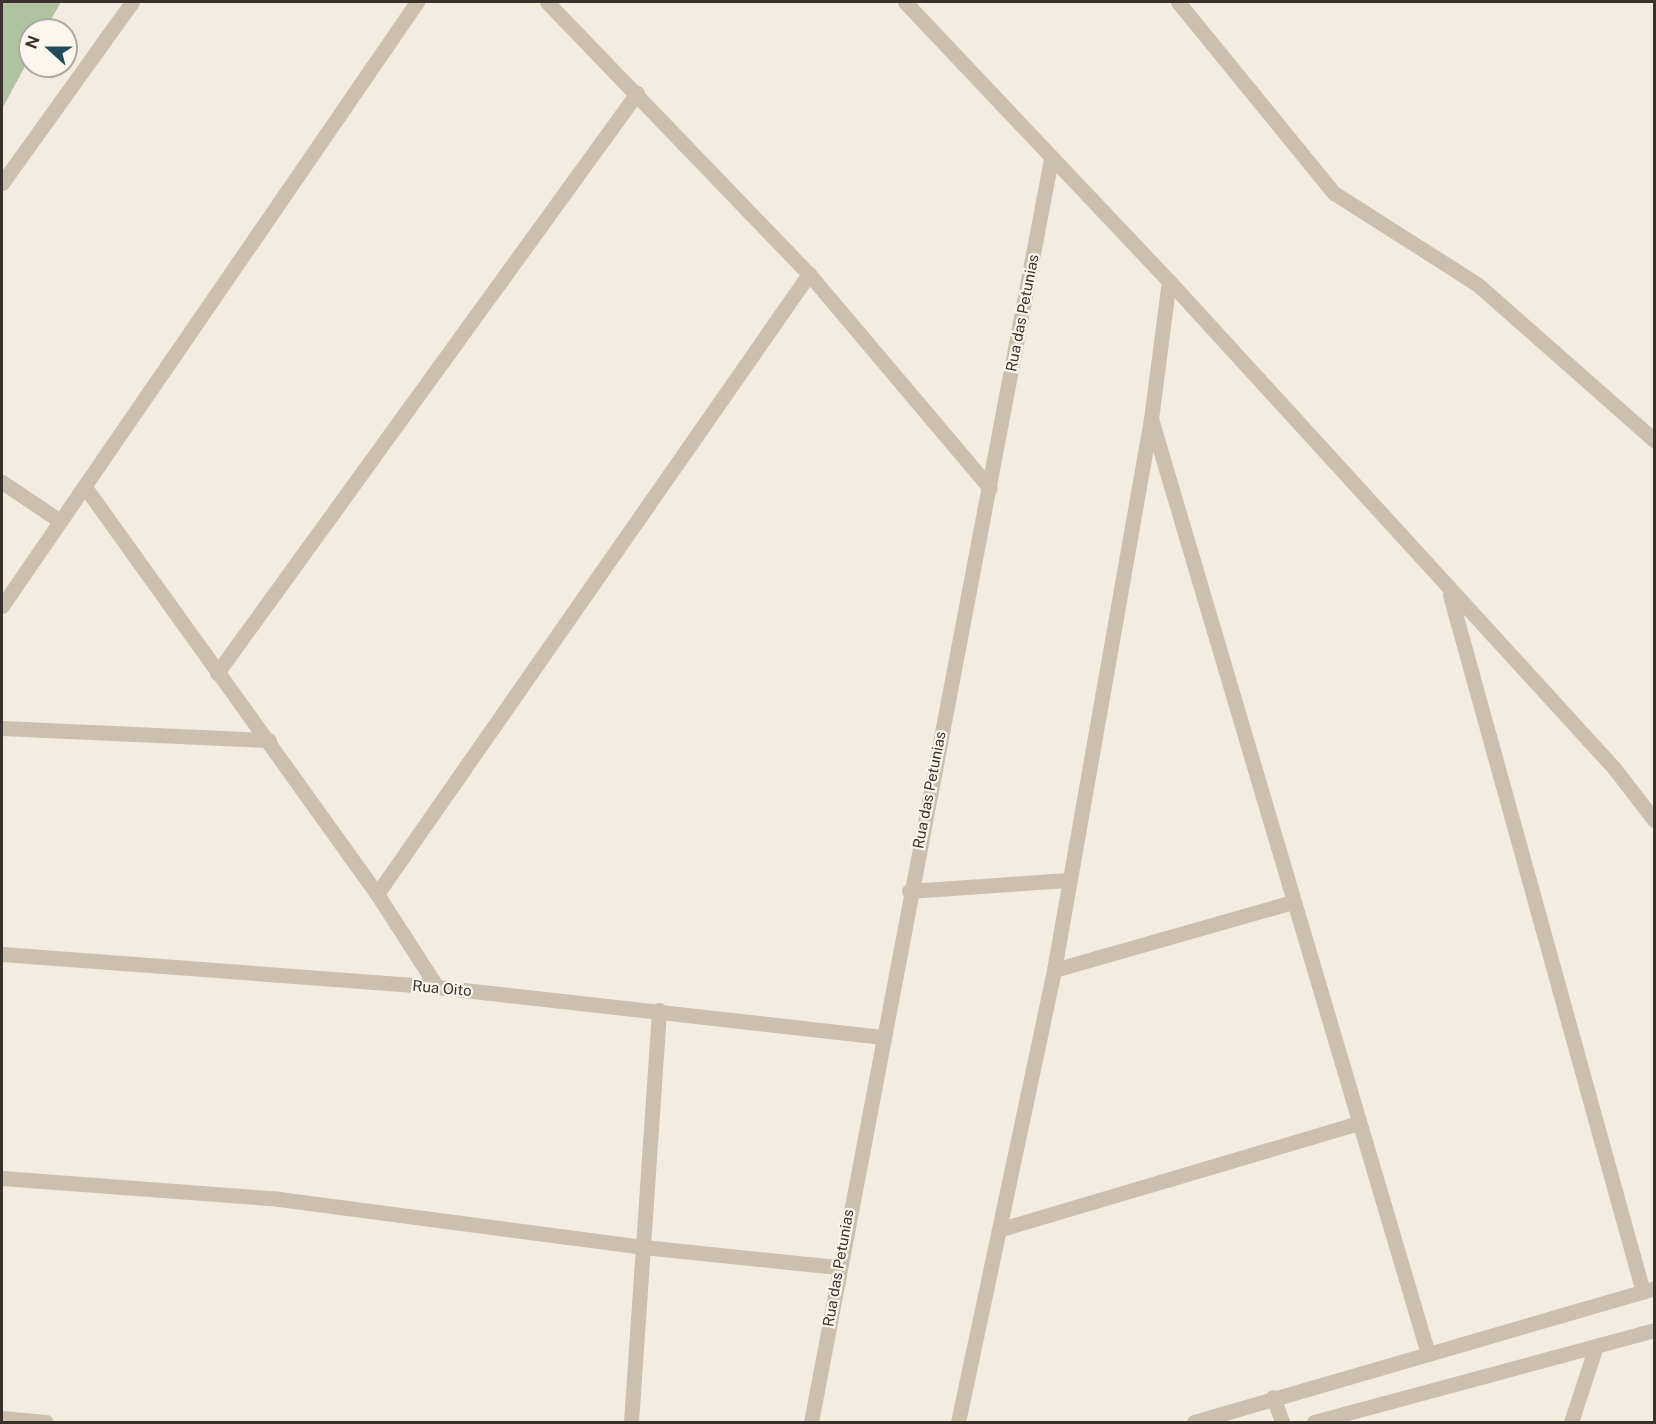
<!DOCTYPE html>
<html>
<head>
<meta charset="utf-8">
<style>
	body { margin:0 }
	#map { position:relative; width:1656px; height:1424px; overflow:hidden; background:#f3ede1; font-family:"Public Sans",sans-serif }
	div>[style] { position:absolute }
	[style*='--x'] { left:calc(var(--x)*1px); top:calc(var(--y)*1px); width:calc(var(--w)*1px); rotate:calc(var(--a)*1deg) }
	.green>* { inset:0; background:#b1c2a1 }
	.minor>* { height:15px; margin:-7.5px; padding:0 7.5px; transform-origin:7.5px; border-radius:7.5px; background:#cbc0ad }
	span { translate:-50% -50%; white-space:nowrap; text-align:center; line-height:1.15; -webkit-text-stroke:4.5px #faf6ed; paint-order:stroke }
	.street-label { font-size:15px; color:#39322b }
	.frame { position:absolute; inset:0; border:3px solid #39322b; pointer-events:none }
	.north { position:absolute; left:18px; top:18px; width:60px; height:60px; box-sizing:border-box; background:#faf6ed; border:2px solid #ada89f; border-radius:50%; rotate:291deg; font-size:16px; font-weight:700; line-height:24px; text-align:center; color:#39322b }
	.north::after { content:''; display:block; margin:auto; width:21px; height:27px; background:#224c5a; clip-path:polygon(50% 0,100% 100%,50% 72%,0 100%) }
</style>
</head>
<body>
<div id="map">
	<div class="green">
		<i style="clip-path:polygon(2px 2px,61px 2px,45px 30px,30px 30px,30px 57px,2px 109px)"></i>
	</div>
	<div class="minor">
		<i style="--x:547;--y:2;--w:378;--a:46.1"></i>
		<i style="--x:809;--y:274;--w:280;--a:49.8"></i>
		<i style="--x:905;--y:2;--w:384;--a:46.6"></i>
		<i style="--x:1169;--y:281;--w:660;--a:47.58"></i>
		<i style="--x:1614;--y:768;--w:66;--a:52.4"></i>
		<i style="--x:1178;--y:2;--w:247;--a:50.8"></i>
		<i style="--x:1334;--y:193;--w:169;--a:32.5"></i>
		<i style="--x:1477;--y:284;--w:236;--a:41.4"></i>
		<i style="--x:2;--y:183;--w:223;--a:-54.3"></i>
		<i style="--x:1152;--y:422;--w:972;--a:73.5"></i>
		<i style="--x:2;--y:482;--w:70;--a:33.9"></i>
		<i style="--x:85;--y:487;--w:501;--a:54.34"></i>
		<i style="--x:377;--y:894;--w:111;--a:57.2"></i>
		<i style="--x:1450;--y:595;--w:723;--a:74.52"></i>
		<i style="--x:2;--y:606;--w:733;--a:-55.51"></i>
		<i style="--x:217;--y:673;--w:716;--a:-54.09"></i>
		<i style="--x:2;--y:728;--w:267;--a:2.6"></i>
		<i style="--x:909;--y:891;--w:159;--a:-4"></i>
		<i style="--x:377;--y:894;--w:756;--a:-55.13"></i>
		<i style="--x:2;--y:954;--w:436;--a:4.3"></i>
		<i style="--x:437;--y:987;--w:448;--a:6.4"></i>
		<i style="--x:1054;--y:970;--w:248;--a:-15.9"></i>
		<i style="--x:2;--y:1178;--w:278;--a:4.3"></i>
		<i style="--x:279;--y:1199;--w:367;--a:7.5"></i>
		<i style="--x:643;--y:1247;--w:195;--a:5.9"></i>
		<i style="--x:1001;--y:1229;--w:373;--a:-16.5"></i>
		<i style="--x:1273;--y:1397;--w:27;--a:70"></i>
		<i style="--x:2;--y:1418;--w:44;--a:5.2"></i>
		<i style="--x:631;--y:1422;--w:413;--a:-86.1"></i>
		<i style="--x:811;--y:1422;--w:1286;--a:-79.24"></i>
		<i style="--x:958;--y:1422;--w:462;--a:-78"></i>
		<i style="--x:1054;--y:970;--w:559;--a:-80.02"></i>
		<i style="--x:1151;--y:419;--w:139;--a:-82.6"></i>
		<i style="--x:1194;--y:1422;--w:479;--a:-16.2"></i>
		<i style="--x:1314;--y:1422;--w:352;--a:-15.1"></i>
		<i style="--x:1571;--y:1422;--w:80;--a:-71.8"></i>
	</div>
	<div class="street-label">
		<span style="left:1022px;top:313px;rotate:-79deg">Rua das Petunias</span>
		<span style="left:929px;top:790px;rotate:-79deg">Rua das Petunias</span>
		<span style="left:442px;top:988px;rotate:5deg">Rua Oito</span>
		<span style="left:838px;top:1268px;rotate:-80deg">Rua das Petunias</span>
	</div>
	<div class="frame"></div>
	<div class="north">N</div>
</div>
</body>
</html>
